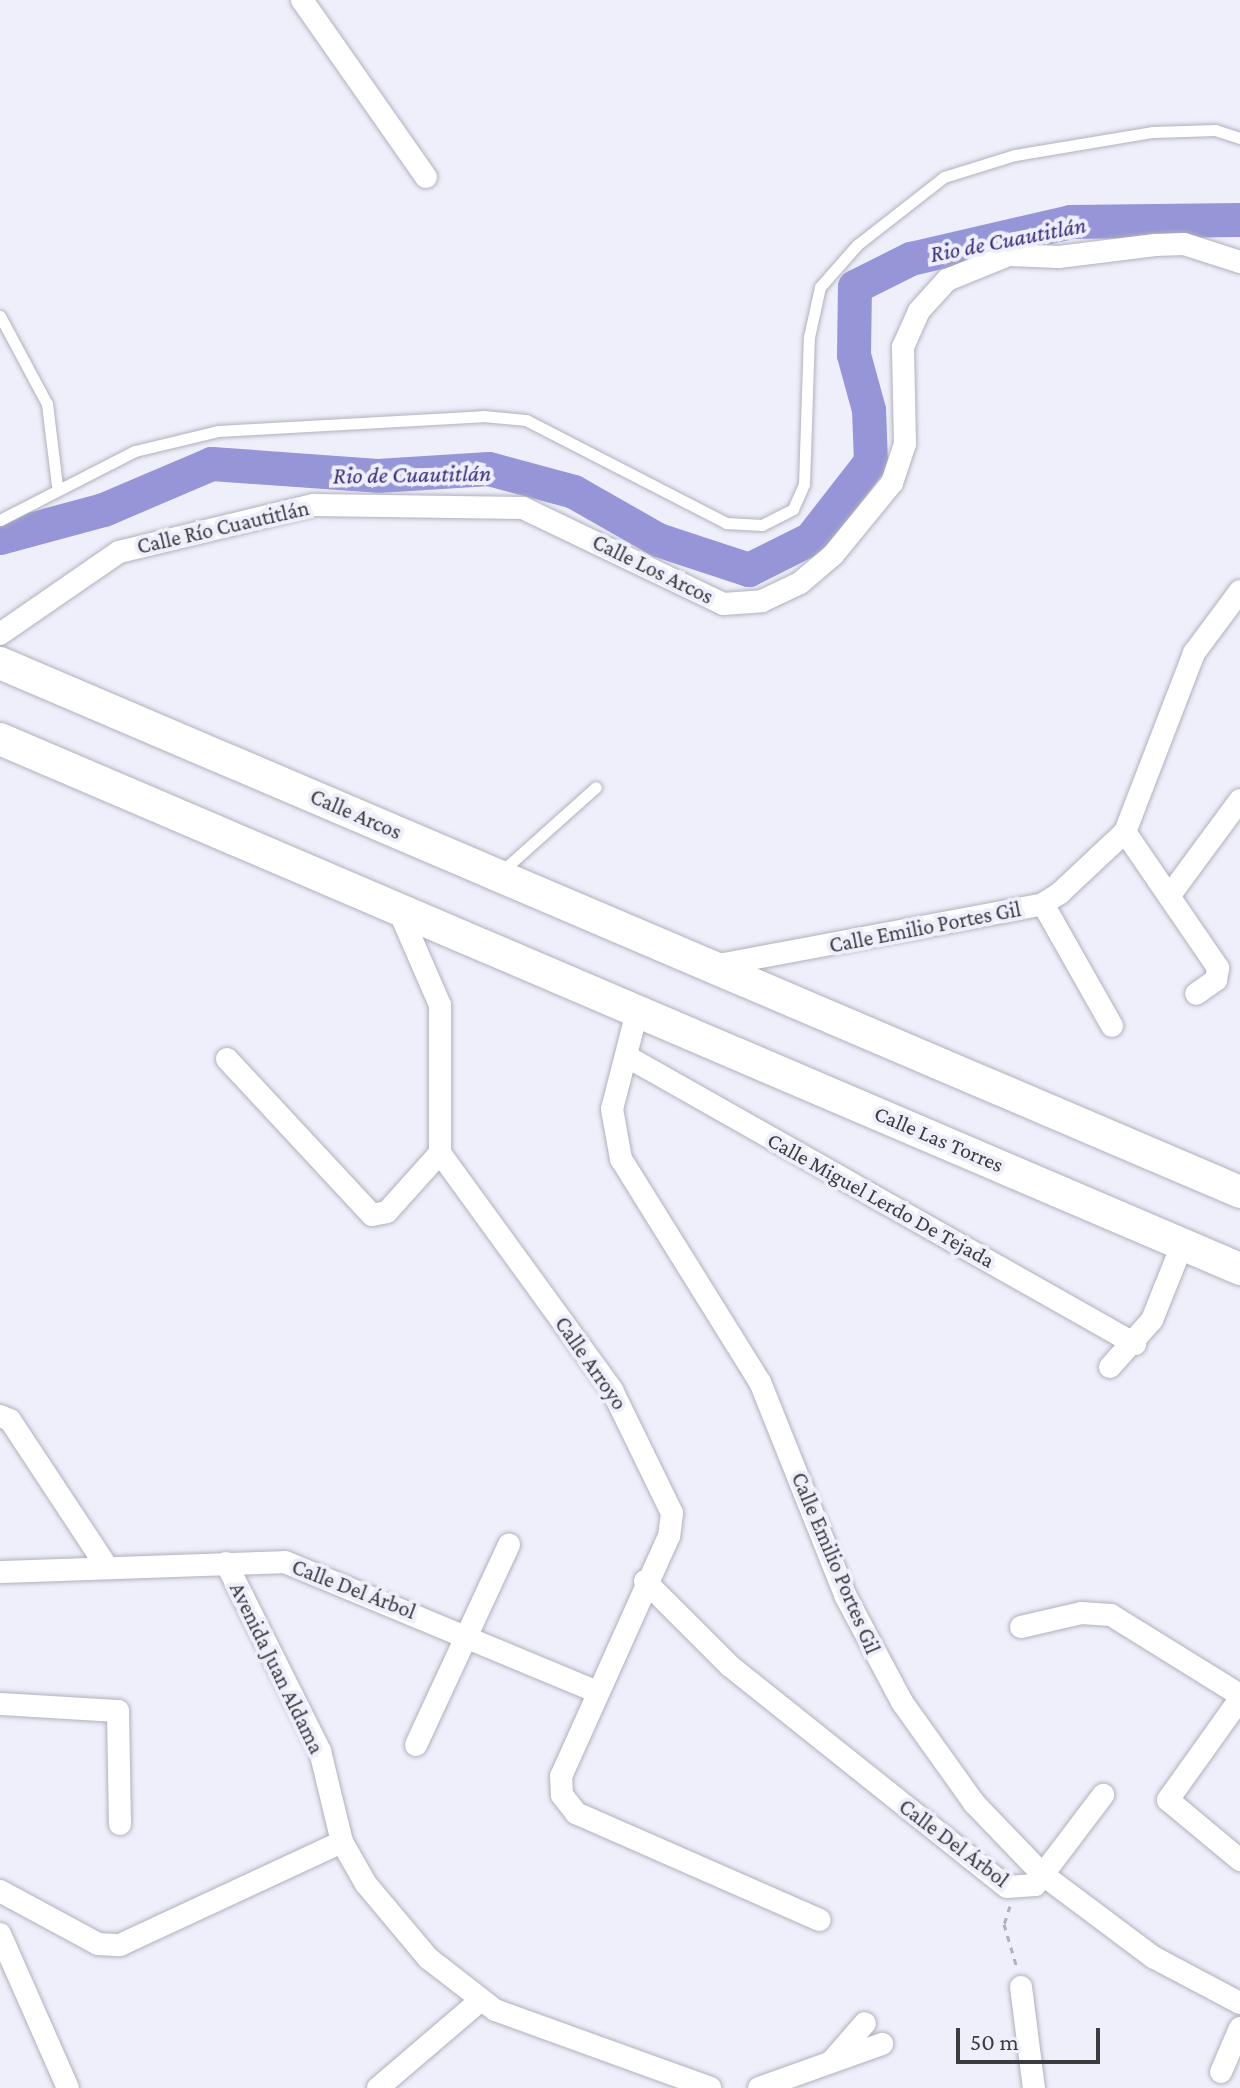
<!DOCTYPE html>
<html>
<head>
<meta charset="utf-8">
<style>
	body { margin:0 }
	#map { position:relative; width:1240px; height:2088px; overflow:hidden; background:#eeeffb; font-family:"Crimson Pro",serif }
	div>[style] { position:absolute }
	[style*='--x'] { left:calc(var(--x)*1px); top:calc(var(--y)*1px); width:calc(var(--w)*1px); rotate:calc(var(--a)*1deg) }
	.river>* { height:34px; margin:-17px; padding:0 17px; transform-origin:17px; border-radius:17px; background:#9695d8 }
	.path>* { height:3px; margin-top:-1.5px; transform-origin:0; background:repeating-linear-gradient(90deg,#b0b1bb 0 6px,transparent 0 12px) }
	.roads { filter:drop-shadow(0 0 2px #b0b1bc) drop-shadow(0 0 2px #b0b1bc) }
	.lane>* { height:11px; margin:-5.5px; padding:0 5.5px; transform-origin:5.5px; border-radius:5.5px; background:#fff }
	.street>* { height:22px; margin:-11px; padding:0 11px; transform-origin:11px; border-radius:11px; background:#fff }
	.secondary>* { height:32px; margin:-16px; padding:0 16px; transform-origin:16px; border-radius:16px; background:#fff }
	span { translate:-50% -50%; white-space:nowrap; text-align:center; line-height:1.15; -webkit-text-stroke:8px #eeeffb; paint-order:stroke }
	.street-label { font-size:22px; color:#3b3c40 }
	.water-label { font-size:24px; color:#392d7c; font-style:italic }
	.scale { position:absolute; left:956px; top:2028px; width:144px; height:36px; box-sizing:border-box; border:4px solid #3b3c40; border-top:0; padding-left:10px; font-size:24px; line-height:28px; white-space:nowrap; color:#3b3c40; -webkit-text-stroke:6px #eeeffb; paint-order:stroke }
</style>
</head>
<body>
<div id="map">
	<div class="river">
		<i style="--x:0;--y:538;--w:108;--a:-15.1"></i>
		<i style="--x:104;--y:510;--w:117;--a:-23.1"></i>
		<i style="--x:212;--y:464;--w:166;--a:4.1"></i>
		<i style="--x:378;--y:476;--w:111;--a:-3.6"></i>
		<i style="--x:489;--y:469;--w:88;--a:15.1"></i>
		<i style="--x:574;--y:492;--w:97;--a:29.7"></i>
		<i style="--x:658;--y:540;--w:96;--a:18.2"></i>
		<i style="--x:749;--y:570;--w:69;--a:-26.6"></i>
		<i style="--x:811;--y:539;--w:98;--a:-52.1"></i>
		<i style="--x:871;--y:462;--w:52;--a:-92.2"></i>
		<i style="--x:869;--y:410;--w:57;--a:-105.3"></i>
		<i style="--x:854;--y:355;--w:68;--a:-89.2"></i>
		<i style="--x:855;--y:287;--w:63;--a:-26.6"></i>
		<i style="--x:911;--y:259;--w:164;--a:-13"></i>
		<i style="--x:1071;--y:222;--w:169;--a:-0.7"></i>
	</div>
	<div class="path">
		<i style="--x:1010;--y:1906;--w:19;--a:108"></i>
		<i style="--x:1004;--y:1924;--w:46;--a:73.5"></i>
	</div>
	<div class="roads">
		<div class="lane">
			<i style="--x:0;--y:316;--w:100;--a:61.9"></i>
			<i style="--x:47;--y:404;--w:82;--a:83"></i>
			<i style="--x:0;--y:520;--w:152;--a:-27.1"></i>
			<i style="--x:135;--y:451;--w:85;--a:-13.5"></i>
			<i style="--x:218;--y:431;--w:265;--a:-3.2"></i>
			<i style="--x:483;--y:416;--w:43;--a:5.3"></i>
			<i style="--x:526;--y:420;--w:225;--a:27.2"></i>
			<i style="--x:726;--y:523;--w:36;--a:3"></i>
			<i style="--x:762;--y:525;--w:35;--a:-27"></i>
			<i style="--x:793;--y:509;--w:27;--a:-66"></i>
			<i style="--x:804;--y:484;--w:147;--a:-88.1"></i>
			<i style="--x:809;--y:337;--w:51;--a:-77.6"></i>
			<i style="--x:820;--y:287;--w:56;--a:-48.6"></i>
			<i style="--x:857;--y:245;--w:110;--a:-38"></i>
			<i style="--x:944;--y:177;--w:74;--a:-17.2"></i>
			<i style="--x:1015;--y:155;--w:140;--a:-9.5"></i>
			<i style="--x:1153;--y:132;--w:62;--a:-1.8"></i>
			<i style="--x:1215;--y:130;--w:26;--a:18"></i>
			<i style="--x:501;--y:872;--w:127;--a:-41.8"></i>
		</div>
		<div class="street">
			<i style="--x:302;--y:0;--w:216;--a:55"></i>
			<i style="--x:0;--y:634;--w:145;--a:-34.6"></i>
			<i style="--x:119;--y:552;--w:201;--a:-13.6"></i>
			<i style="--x:314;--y:505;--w:209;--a:0.8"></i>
			<i style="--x:523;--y:508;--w:222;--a:25.6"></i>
			<i style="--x:723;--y:604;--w:39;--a:-4"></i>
			<i style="--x:762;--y:601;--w:42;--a:-25.3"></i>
			<i style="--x:800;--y:583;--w:43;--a:-40.3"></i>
			<i style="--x:833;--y:555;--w:93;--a:-50.7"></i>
			<i style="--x:892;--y:483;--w:41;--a:-71.6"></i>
			<i style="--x:905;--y:444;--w:97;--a:-91.2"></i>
			<i style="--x:903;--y:347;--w:39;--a:-66"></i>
			<i style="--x:919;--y:311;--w:42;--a:-47.9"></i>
			<i style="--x:947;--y:280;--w:67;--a:-22"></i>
			<i style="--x:1009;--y:255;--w:50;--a:2.3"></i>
			<i style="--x:1059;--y:257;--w:97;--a:-7.1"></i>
			<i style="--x:1155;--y:245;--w:29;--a:-2"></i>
			<i style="--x:1184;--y:244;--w:59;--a:17.8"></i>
			<i style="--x:1125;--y:832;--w:165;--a:55.6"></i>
			<i style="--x:1218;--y:968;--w:12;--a:99"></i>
			<i style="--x:1216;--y:980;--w:24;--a:145"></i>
			<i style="--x:1170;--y:895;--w:118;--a:-53.6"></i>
			<i style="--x:1043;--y:904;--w:140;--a:60.5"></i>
			<i style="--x:397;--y:906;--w:108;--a:66.5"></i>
			<i style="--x:440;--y:1005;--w:148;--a:90"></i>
			<i style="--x:440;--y:1153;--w:293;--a:54"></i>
			<i style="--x:612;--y:1390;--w:137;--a:64"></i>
			<i style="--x:672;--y:1513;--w:23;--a:97"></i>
			<i style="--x:669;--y:1536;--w:263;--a:114.2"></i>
			<i style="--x:561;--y:1776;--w:19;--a:87"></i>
			<i style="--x:562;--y:1795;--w:23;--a:52"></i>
			<i style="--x:576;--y:1813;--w:266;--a:23.7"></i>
			<i style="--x:713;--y:966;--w:336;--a:-10.6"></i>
			<i style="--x:1043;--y:904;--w:20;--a:-33"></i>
			<i style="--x:1060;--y:893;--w:89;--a:-43.2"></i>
			<i style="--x:1125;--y:832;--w:192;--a:-68.9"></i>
			<i style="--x:1194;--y:653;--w:77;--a:-53.4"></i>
			<i style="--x:638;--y:1008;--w:104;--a:104.4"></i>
			<i style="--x:612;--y:1109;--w:51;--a:79.8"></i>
			<i style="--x:621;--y:1159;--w:263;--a:58.1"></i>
			<i style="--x:760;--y:1382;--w:232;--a:68.2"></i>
			<i style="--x:846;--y:1597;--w:119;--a:61.9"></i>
			<i style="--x:902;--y:1702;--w:124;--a:54.5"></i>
			<i style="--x:974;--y:1803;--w:98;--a:46.2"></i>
			<i style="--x:1042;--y:1874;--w:139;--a:36.8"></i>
			<i style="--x:1153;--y:1957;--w:98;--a:27.9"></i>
			<i style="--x:626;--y:1056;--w:585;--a:29.5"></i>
			<i style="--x:227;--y:1059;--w:213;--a:47.1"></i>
			<i style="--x:372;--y:1215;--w:15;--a:-11"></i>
			<i style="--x:387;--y:1212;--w:79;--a:-48.1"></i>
			<i style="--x:1110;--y:1367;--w:63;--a:-48.2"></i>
			<i style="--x:1152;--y:1320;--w:81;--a:-68.2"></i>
			<i style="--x:0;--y:1416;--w:11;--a:22"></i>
			<i style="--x:10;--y:1420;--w:173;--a:56.6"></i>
			<i style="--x:226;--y:1563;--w:210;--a:63.4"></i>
			<i style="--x:320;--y:1751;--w:94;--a:76.4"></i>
			<i style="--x:342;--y:1842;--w:48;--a:60.3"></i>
			<i style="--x:366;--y:1884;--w:97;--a:50"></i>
			<i style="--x:428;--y:1958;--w:85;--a:37.8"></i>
			<i style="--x:495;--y:2010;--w:229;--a:19.9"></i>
			<i style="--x:0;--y:1572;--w:285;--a:-2"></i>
			<i style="--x:285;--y:1562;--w:338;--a:22.6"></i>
			<i style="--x:645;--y:1581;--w:120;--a:45"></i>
			<i style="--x:730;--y:1666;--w:354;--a:38.6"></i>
			<i style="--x:1007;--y:1887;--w:28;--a:-4"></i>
			<i style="--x:1035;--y:1885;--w:113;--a:-52.9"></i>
			<i style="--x:1021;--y:1627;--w:62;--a:-13.1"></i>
			<i style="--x:1081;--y:1613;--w:30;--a:4"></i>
			<i style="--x:1111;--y:1615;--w:152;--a:31.8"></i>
			<i style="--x:1240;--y:1699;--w:124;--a:125.5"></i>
			<i style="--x:1168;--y:1800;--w:94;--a:39.8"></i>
			<i style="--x:0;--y:1704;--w:118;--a:3.4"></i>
			<i style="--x:118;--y:1711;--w:113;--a:89"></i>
			<i style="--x:416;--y:1745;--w:221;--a:-65.1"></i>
			<i style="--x:0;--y:1891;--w:111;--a:28.4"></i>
			<i style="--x:98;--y:1944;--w:22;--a:3"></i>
			<i style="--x:120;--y:1945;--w:245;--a:-24.9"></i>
			<i style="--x:0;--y:1934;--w:168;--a:66.2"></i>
			<i style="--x:1021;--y:1987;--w:102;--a:82.7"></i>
			<i style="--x:832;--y:2061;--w:50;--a:-49"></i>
			<i style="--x:1221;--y:2072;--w:48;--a:-66.6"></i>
			<i style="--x:378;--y:2088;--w:134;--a:-40.5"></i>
			<i style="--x:759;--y:2088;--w:131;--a:-19.7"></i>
		</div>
		<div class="secondary">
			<i style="--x:0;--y:663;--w:1348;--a:23.1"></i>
			<i style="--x:0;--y:739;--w:1349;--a:23.14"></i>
		</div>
	</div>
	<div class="street-label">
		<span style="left:223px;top:527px;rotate:-13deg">Calle Río Cuautitlán</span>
		<span style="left:653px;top:569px;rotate:26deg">Calle Los Arcos</span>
		<span style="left:356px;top:814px;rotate:23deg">Calle Arcos</span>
		<span style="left:925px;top:927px;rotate:-11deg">Calle Emilio Portes Gil</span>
		<span style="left:939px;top:1139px;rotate:23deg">Calle Las Torres</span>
		<span style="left:881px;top:1200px;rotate:29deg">Calle Miguel Lerdo De Tejada</span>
		<span style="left:591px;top:1363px;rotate:55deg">Calle Arroyo</span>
		<span style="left:836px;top:1563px;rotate:67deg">Calle Emilio Portes Gil</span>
		<span style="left:354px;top:1589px;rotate:21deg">Calle Del Árbol</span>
		<span style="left:277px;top:1668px;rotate:64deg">Avenida Juan Aldama</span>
		<span style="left:954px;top:1843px;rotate:37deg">Calle Del Árbol</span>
	</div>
	<div class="water-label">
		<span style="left:1008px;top:239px;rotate:-11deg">Rio de Cuautitlán</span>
		<span style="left:412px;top:474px;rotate:-1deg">Rio de Cuautitlán</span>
	</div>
	<div class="scale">50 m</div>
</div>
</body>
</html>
